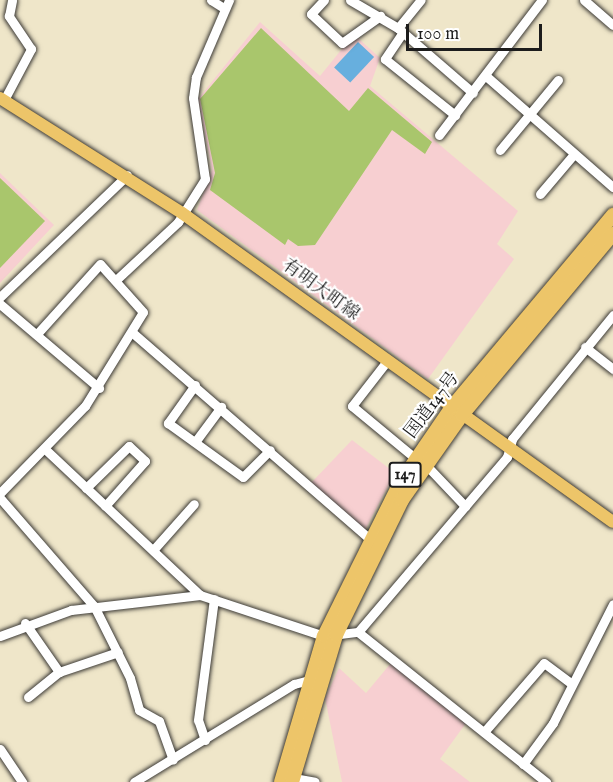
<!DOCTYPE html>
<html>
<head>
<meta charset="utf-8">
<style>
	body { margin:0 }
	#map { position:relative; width:613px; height:782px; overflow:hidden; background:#efe6c9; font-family:"IM FELL English","Noto Serif JP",serif }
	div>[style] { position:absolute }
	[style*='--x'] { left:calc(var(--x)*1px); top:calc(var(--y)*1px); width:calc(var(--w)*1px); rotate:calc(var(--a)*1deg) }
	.built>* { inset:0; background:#f7cfd1 }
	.green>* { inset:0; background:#a9c66c }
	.water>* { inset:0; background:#67afde; transform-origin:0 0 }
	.roads { filter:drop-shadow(0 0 2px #3c3a36) drop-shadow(0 0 2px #3c3a36) }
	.minor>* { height:9px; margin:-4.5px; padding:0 4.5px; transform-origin:4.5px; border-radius:4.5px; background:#fff }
	.major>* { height:12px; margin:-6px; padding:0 6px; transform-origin:6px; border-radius:6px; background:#edc569 }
	.highway>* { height:14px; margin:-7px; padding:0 7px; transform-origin:7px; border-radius:7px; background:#edc569 }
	span { translate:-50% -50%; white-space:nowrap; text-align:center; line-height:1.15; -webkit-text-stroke:4.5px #fff; paint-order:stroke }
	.shield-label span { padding:2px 4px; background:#fff; border:2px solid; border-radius:4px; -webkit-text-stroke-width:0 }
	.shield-label { font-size:16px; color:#1c1c1c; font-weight:700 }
	.street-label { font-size:18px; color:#1c1c1c }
	.scale { position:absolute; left:406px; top:24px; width:136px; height:27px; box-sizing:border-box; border:3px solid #1c1c1c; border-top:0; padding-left:8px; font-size:18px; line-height:21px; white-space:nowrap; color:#1c1c1c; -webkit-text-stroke:4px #fff; paint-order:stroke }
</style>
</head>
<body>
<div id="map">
	<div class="built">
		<i style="clip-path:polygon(260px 22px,320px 76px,346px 44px,358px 38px,380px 58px,370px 86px,518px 211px,497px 244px,514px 259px,428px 379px,197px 210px,212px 170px,198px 99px)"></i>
		<i style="clip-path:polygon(0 173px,54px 225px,0 283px)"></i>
		<i style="clip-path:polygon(352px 440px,395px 473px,365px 530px,311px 483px)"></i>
		<i style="clip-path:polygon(391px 663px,466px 723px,440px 759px,470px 782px,342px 782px,325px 698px,339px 668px,366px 693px)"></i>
	</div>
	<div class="green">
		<i style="clip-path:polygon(261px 28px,349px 111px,368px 88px,432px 142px,425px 154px,392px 130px,315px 245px,298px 246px,288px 239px,285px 245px,210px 190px,215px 173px,200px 99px)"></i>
		<i style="clip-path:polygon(0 178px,45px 221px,0 268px)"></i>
	</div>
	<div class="water">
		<i style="left:358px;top:42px;width:22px;height:35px;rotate:43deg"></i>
	</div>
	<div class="roads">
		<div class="minor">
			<i style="--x:211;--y:0;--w:15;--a:32"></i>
			<i style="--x:324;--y:0;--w:19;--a:133"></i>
			<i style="--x:311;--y:14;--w:42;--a:43.1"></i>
			<i style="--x:342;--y:43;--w:47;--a:-35.4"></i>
			<i style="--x:350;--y:0;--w:56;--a:30.3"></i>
			<i style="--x:398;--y:28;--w:99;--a:40.9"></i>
			<i style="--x:584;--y:0;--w:38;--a:41"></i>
			<i style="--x:398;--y:28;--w:36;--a:-51"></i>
			<i style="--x:401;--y:35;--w:29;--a:124"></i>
			<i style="--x:385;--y:59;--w:90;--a:38.7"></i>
			<i style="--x:486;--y:76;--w:169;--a:41.2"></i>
			<i style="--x:4;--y:100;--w:58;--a:-62.1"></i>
			<i style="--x:31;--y:49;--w:40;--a:-124"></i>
			<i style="--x:9;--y:16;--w:16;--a:-79"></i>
			<i style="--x:439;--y:135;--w:170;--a:-52.7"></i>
			<i style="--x:500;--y:150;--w:91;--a:-50.4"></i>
			<i style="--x:540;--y:194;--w:52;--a:-49.6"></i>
			<i style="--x:116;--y:280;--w:85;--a:-43.1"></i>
			<i style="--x:178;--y:222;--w:51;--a:-57.9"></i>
			<i style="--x:205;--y:179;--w:82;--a:-98.4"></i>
			<i style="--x:193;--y:98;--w:21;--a:-82"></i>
			<i style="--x:196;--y:77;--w:84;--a:-66.8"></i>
			<i style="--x:0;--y:297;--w:176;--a:-43.8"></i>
			<i style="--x:0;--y:304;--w:130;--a:40.3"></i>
			<i style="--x:134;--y:334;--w:311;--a:41"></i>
			<i style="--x:585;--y:347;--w:36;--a:38"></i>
			<i style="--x:387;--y:361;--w:57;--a:127.9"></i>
			<i style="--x:352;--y:406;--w:83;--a:39.6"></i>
			<i style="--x:195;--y:385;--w:47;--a:125.4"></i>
			<i style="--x:168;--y:423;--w:92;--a:35.8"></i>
			<i style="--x:243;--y:477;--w:38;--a:-45"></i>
			<i style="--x:195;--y:442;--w:44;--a:-53.4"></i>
			<i style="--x:45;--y:449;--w:213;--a:43.3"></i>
			<i style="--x:426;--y:465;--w:57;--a:46.4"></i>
			<i style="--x:86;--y:488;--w:60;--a:-44.3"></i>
			<i style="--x:129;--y:446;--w:22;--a:43"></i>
			<i style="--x:145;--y:461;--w:60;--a:131.6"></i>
			<i style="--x:0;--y:493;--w:122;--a:-45.7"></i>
			<i style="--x:85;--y:406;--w:110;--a:-58.3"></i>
			<i style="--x:143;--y:312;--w:64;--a:-131.9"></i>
			<i style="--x:100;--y:264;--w:94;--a:132"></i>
			<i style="--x:0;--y:498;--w:143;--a:49"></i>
			<i style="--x:94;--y:606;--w:80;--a:63.4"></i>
			<i style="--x:130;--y:678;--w:33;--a:74"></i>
			<i style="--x:139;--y:710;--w:23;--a:29"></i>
			<i style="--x:159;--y:721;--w:41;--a:70.3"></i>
			<i style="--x:154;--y:549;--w:60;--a:-48.4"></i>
			<i style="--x:25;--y:623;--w:60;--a:55.2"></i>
			<i style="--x:59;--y:672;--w:62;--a:-18.7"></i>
			<i style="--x:358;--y:632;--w:241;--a:38.6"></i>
			<i style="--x:0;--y:636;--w:76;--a:-20.1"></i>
			<i style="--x:71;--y:610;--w:130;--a:-6.6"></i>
			<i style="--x:200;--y:595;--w:131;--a:18.3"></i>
			<i style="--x:324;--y:636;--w:34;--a:-7"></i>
			<i style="--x:358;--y:632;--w:230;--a:-49.6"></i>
			<i style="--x:507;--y:457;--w:19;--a:-74"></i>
			<i style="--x:512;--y:439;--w:160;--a:-50.8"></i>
			<i style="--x:28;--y:697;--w:40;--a:-39"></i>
			<i style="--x:484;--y:732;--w:91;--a:-49"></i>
			<i style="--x:544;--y:663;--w:34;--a:37"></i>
			<i style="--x:205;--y:740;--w:21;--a:-109"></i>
			<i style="--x:198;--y:720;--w:122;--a:-82.5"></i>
			<i style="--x:0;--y:749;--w:40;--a:56"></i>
			<i style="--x:523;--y:764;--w:51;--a:-53.8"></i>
			<i style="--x:553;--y:723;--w:133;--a:-63.2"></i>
			<i style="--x:288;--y:777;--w:27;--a:10"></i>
			<i style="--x:134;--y:782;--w:188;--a:-31.5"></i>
			<i style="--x:294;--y:684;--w:23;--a:-15"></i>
		</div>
		<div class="major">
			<i style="--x:0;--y:98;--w:215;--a:32.3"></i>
			<i style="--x:182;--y:213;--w:530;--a:35.64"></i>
		</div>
		<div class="highway">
			<i style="--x:281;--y:782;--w:152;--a:-73.6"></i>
			<i style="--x:324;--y:636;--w:171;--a:-63.6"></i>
			<i style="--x:400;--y:483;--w:92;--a:-55.6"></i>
			<i style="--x:452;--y:407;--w:251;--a:-50"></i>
			<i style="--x:292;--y:782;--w:153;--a:-73.3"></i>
			<i style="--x:336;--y:635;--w:150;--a:-63.9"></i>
			<i style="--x:402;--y:500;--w:104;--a:-54.8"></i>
			<i style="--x:462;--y:415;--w:236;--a:-50.2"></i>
		</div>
	</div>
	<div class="shield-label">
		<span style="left:405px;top:475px">147</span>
	</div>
	<div class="street-label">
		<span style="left:320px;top:291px;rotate:36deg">有明大町線</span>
		<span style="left:433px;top:406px;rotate:-53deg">国道147号</span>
	</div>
	<div class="scale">100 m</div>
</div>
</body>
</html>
